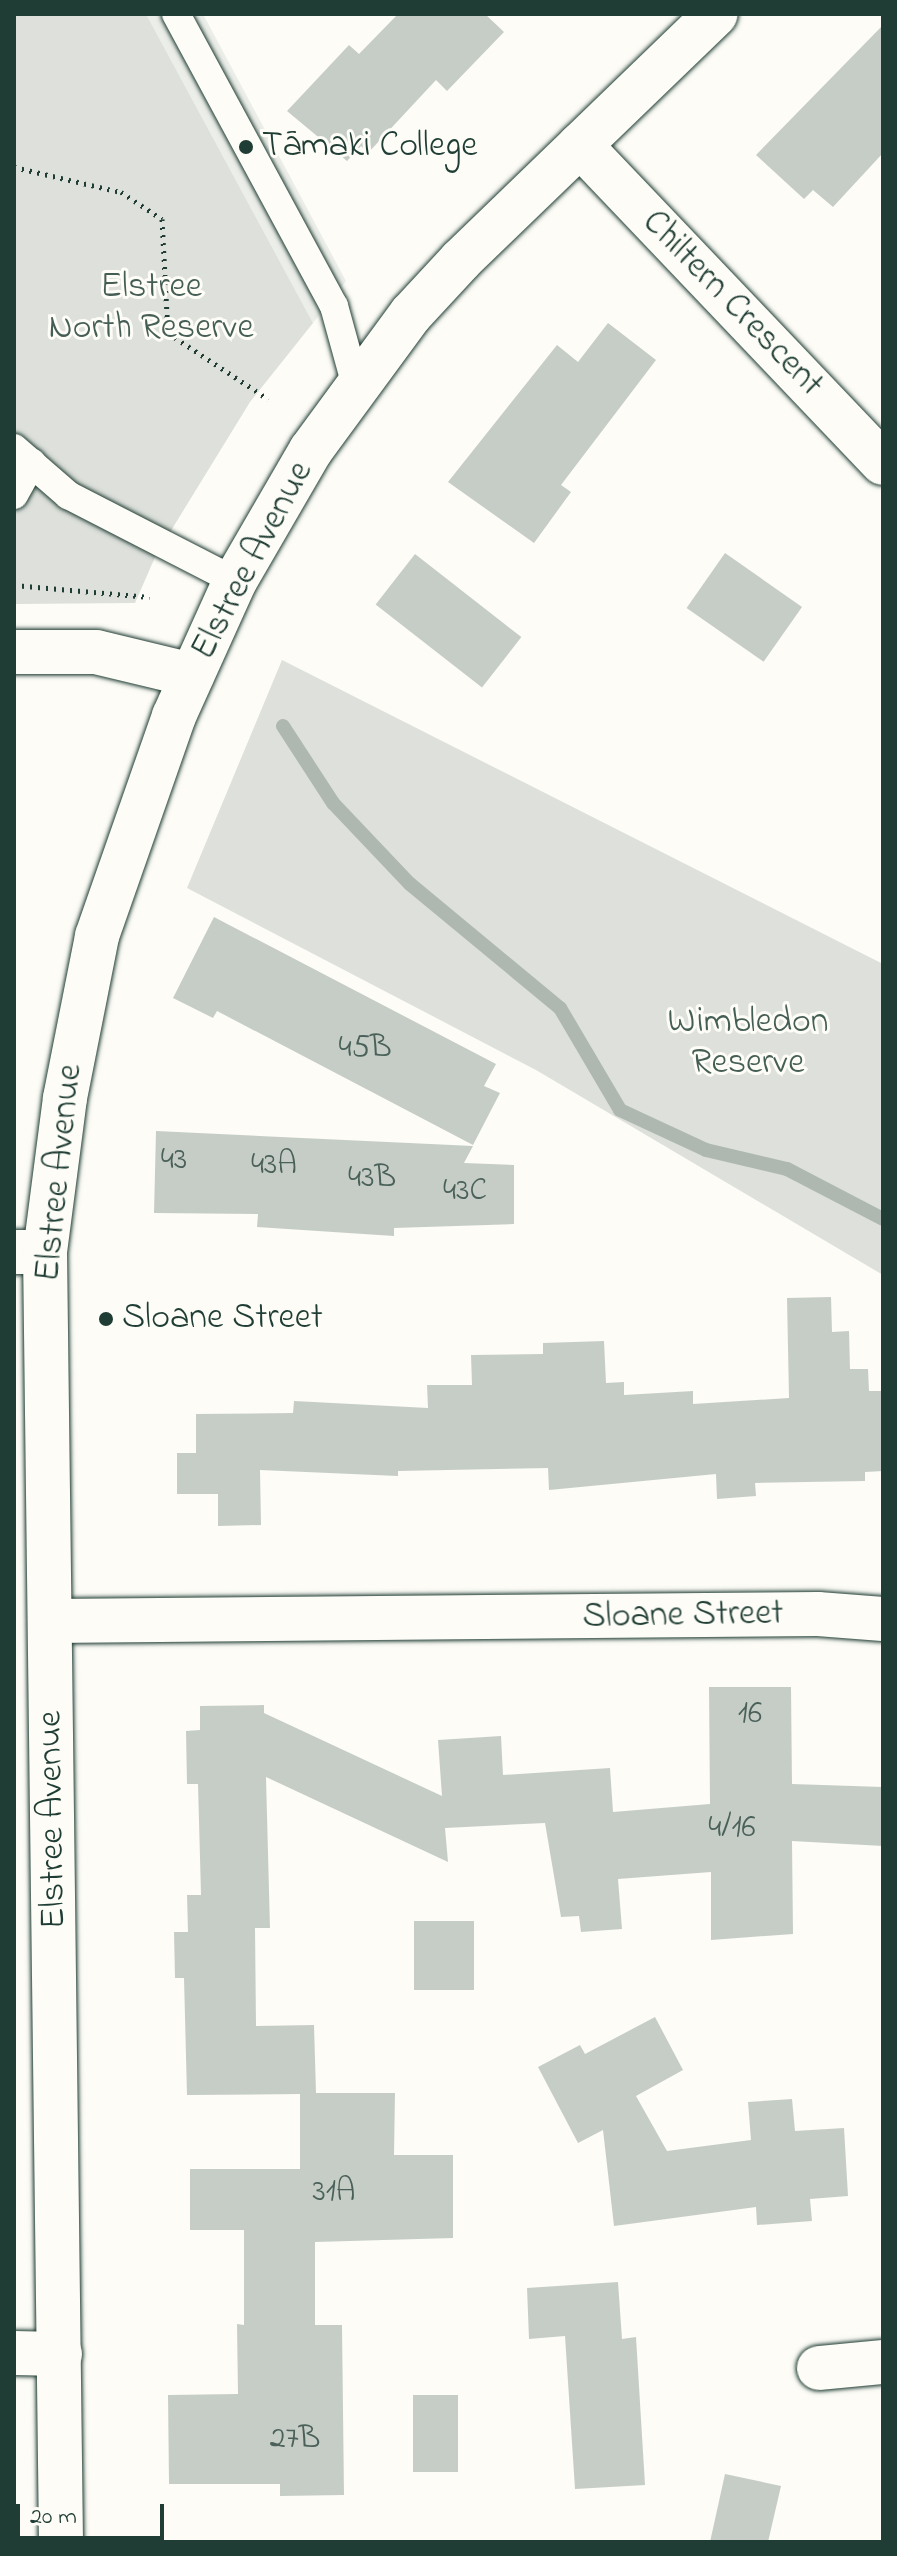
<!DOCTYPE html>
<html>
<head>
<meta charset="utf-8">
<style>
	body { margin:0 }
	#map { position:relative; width:897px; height:2556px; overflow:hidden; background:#fdfcf7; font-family:"Indie Flower",sans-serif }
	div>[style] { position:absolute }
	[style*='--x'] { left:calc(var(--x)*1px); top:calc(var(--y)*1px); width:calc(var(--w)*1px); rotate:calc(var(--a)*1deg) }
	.built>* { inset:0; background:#eceee9 }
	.green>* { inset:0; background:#dde0db }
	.stream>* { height:14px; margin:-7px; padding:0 7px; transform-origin:7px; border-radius:7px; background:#aeb8b1 }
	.building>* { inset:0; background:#c6cdc7; transform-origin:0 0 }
	.path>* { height:5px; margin-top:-2.5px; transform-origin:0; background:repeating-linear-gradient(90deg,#1f3d34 0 2px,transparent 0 8px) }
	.roads { filter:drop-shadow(0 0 2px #1f3d34) drop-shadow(0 0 2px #1f3d34) }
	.lane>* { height:28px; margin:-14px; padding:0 14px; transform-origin:14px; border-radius:14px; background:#fdfcf7 }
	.street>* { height:44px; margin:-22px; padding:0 22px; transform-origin:22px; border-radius:22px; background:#fdfcf7 }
	.secondary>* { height:44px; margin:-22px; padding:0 22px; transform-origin:22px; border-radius:22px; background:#fdfcf7 }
	.dots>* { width:22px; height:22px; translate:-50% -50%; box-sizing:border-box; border:4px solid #fdfcf7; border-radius:50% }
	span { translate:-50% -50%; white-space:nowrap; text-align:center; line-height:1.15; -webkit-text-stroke:6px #fdfcf7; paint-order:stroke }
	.number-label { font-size:32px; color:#496159 }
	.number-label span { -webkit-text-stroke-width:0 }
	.poi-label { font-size:36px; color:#1f3d34 }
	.left { translate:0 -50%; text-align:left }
	.park-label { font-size:36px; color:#455e55 }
	.street-label { font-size:36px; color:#1f3d34 }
	.frame { position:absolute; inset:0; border:16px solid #1f3d34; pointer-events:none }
	.scale { position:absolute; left:16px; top:2504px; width:148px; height:36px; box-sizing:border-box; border:4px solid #1f3d34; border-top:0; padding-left:10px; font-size:24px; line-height:28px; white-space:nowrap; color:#1f3d34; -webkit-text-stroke:6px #fdfcf7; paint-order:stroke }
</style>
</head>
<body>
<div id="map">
	<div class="built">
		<i style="clip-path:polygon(146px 14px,203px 14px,346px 281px,313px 323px)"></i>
	</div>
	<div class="green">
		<i style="clip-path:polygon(14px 14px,146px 14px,313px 323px,250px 402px,156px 555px,135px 603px,14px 604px)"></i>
		<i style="clip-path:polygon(282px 660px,883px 964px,883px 1275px,536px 1070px,187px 888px)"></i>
	</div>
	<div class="stream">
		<i style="--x:283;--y:726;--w:92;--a:57"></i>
		<i style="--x:333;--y:803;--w:112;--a:46.5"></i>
		<i style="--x:410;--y:884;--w:195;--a:39.6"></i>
		<i style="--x:560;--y:1008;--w:118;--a:59.5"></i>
		<i style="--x:620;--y:1110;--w:95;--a:24.9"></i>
		<i style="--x:706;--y:1150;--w:83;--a:13.2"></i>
		<i style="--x:787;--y:1169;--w:108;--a:27.5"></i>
	</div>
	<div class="building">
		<i style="clip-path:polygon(398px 14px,485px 14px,504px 32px,447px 91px,436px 80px,368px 153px,361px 146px,347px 161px,287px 111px,349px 45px,359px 54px)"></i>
		<i style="clip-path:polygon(883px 25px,883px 153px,833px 207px,813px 190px,804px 199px,756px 155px)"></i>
		<i style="clip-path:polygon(608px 323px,656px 360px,561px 485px,571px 492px,534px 543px,448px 482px,557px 345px,578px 362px)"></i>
		<i style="left:725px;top:553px;width:94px;height:67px;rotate:35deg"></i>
		<i style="left:415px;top:554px;width:135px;height:64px;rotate:38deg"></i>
		<i style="clip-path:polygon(214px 917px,496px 1064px,484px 1086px,500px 1093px,473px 1145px,217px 1011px,213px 1018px,173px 998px)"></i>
		<i style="clip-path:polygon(156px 1131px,473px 1146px,464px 1163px,514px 1165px,514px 1224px,394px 1228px,394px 1236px,257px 1227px,258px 1214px,154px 1213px)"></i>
		<i style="clip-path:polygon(831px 1297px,832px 1332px,849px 1331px,850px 1369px,868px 1369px,869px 1391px,883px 1391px,883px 1471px,865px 1472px,865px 1481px,755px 1483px,756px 1496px,717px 1499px,716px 1474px,549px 1490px,548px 1468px,398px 1471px,398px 1476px,260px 1470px,261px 1525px,218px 1526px,218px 1494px,177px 1494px,177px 1453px,196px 1453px,196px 1414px,293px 1413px,294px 1401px,428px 1408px,427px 1385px,472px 1385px,471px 1355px,543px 1354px,543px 1343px,604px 1341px,606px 1383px,624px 1382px,624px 1395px,693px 1391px,693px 1404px,789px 1398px,787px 1298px)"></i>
		<i style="clip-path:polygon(709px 1687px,791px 1687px,792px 1784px,883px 1787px,883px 1846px,792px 1841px,793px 1934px,711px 1940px,711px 1872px,618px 1879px,622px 1929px,581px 1932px,579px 1916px,561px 1917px,545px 1823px,445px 1828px,448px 1862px,266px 1777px,270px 1928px,255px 1928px,256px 2026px,314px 2025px,316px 2093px,395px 2093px,394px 2155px,453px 2155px,453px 2238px,315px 2242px,315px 2325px,342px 2325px,344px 2495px,280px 2496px,280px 2484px,169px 2484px,168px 2395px,238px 2394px,237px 2324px,244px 2325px,244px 2230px,190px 2230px,190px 2169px,300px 2169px,300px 2094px,187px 2095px,184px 1978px,175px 1978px,174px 1932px,188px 1932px,187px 1895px,201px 1895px,198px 1784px,187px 1784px,186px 1731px,200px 1730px,200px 1706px,264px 1705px,264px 1713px,442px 1796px,438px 1740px,501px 1736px,503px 1775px,610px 1768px,613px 1812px,710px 1804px)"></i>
		<i style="left:414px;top:1921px;width:60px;height:69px"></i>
		<i style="clip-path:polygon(655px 2017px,683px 2070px,636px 2096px,667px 2151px,751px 2140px,748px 2102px,792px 2099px,795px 2131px,844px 2128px,848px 2196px,810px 2199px,812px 2221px,757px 2225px,756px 2207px,614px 2226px,603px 2130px,578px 2143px,538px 2067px,580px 2045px,585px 2054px)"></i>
		<i style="clip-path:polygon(618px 2282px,622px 2339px,636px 2337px,645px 2485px,575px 2489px,565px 2336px,529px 2339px,527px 2288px)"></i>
		<i style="left:413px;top:2395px;width:45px;height:77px"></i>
		<i style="clip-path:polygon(725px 2474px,781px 2486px,768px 2542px,710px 2542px)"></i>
	</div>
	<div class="path">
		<i style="--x:14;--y:167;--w:110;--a:13.2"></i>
		<i style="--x:121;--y:192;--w:49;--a:33.4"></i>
		<i style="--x:162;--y:219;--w:114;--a:87"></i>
		<i style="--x:168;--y:333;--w:120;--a:33.4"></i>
		<i style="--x:14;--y:585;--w:136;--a:5.1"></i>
	</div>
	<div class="roads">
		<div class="lane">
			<i style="--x:176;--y:14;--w:332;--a:61.6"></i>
			<i style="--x:334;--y:306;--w:83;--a:74.6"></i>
			<i style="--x:14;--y:448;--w:72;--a:41"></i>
			<i style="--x:68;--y:495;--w:188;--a:27.2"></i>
			<i style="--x:14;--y:495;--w:37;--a:-61"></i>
		</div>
		<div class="street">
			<i style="--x:580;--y:145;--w:439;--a:46.4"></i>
			<i style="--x:14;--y:652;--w:82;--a:0"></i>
			<i style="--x:96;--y:652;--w:99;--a:13.5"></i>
			<i style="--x:14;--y:1252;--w:31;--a:0"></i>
			<i style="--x:51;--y:1621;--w:767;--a:-0.52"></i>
			<i style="--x:818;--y:1614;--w:65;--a:4.4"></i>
			<i style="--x:14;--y:2353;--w:46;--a:1.2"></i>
			<i style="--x:819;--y:2368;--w:64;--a:-5.4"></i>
		</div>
		<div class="secondary">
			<i style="--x:61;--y:2542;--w:1290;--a:-90.71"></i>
			<i style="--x:45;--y:1252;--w:155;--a:-82.6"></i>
			<i style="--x:65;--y:1098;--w:165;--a:-78.8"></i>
			<i style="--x:97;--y:936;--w:233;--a:-70.7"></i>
			<i style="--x:174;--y:716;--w:148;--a:-65.7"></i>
			<i style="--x:235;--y:581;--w:151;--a:-59.9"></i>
			<i style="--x:311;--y:450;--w:169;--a:-53.7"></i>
			<i style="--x:411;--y:314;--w:74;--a:-47.2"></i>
			<i style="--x:461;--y:260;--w:354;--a:-44"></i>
		</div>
	</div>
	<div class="dots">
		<i style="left:246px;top:147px;background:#1f3d34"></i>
		<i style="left:106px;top:1319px;background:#1f3d34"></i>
	</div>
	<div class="number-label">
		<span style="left:365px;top:1049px">45B</span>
		<span style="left:174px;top:1161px">43</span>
		<span style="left:274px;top:1166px">43A</span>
		<span style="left:372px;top:1179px">43B</span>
		<span style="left:465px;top:1192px">43C</span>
		<span style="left:750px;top:1715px">16</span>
		<span style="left:732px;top:1829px">4/16</span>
		<span style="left:334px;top:2193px">31A</span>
		<span style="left:295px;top:2440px">27B</span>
	</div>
	<div class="poi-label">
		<span class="left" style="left:262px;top:147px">Tāmaki College</span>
		<span class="left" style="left:122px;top:1319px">Sloane Street</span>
	</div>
	<div class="park-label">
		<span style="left:151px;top:308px">Elstree<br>North Reserve</span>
		<span style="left:748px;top:1043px">Wimbledon<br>Reserve</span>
	</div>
	<div class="street-label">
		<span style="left:732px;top:304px;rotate:46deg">Chiltern Crescent</span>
		<span style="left:253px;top:561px;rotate:-62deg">Elstree Avenue</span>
		<span style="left:60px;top:1173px;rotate:-84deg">Elstree Avenue</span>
		<span style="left:683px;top:1616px;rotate:-1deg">Sloane Street</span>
		<span style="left:53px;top:1820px;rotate:-91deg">Elstree Avenue</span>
	</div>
	<div class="frame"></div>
	<div class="scale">20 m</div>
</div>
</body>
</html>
